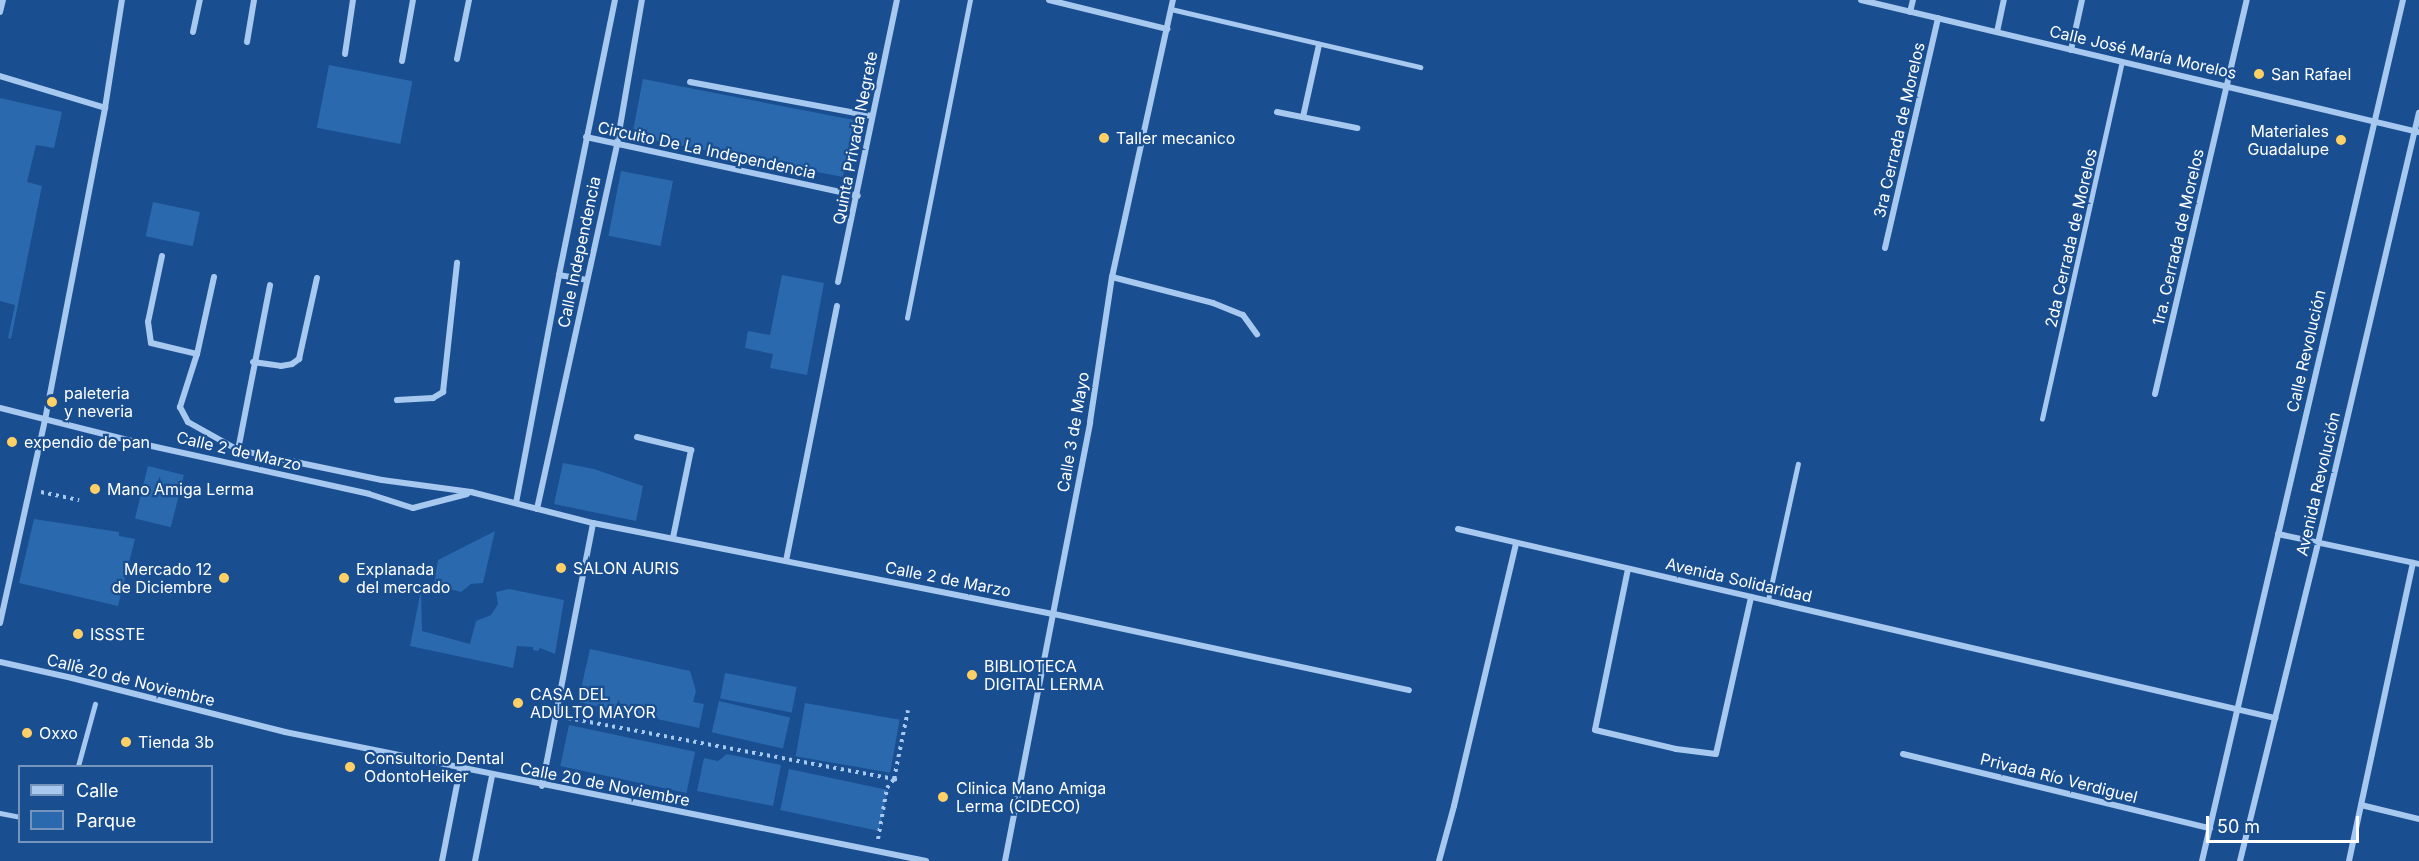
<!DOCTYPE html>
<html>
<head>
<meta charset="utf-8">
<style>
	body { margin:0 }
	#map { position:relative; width:2419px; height:861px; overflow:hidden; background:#194e90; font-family:Inter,sans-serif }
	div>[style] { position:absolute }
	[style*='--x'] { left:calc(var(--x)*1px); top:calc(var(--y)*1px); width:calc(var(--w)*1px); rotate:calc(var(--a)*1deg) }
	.green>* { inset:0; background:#2b69ae; transform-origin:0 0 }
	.path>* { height:4px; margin-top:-2px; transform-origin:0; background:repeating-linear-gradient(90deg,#a7c8ef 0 3px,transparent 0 7.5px) }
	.lane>* { height:4.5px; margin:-2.25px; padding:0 2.25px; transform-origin:2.25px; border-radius:2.25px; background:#a7c8ef }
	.street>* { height:6px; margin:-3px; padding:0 3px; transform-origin:3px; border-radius:3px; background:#a7c8ef }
	.dots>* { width:16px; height:16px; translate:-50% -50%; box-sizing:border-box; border:3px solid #194e90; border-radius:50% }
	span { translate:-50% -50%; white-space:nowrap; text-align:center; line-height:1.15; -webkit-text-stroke:4.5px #194e90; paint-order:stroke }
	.street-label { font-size:16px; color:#fff }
	.poi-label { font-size:16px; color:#fff }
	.left { translate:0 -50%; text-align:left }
	.right { translate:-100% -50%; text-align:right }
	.legend { position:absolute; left:18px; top:765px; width:195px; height:78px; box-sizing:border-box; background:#194e90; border:2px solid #7595bc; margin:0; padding:8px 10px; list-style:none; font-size:18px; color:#fff }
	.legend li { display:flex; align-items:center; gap:12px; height:30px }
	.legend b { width:30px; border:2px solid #7595bc }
	.scale { position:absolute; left:2206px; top:816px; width:153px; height:27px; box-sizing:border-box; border:3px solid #fff; border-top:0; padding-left:8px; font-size:18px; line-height:21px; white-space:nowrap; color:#fff; -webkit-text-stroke:4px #194e90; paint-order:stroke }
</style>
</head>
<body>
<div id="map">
	<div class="green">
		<i style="left:329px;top:65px;width:85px;height:64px;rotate:11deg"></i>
		<i style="left:643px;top:79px;width:215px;height:58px;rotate:11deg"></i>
		<i style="clip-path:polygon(0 98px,62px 112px,54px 148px,36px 145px,27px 182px,42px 186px,11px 339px,8px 338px,15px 305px,0 301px)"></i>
		<i style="left:621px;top:171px;width:53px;height:66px;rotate:11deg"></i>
		<i style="left:153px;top:202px;width:48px;height:35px;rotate:12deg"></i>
		<i style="clip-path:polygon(782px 275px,824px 283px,807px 375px,770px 368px,773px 354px,745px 348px,748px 331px,770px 335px)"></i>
		<i style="clip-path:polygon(563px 463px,594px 469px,643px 486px,636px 521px,554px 504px)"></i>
		<i style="left:148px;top:466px;width:37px;height:54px;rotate:14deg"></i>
		<i style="clip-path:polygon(34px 519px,119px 532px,119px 536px,135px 539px,118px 606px,19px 583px)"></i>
		<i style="clip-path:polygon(495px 531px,483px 583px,471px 584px,461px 592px,434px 585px,438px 560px)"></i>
		<i style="clip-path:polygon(509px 589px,564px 600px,555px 654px,540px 648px,538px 651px,533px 650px,533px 647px,517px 646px,513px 668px,410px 646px,421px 590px,422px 631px,470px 644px,476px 621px,491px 615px,498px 604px,496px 592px)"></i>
		<i style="clip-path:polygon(590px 649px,690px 671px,696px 691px,693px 702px,704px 704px,699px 728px,578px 702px)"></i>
		<i style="left:725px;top:673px;width:73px;height:26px;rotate:11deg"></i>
		<i style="left:719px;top:701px;width:73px;height:32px;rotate:13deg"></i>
		<i style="left:805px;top:703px;width:96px;height:54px;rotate:10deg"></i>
		<i style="left:569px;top:725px;width:129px;height:42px;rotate:12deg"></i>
		<i style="clip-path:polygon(727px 754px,781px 765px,773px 806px,697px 791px,704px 758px,718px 761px)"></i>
		<i style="left:789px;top:769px;width:101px;height:42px;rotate:12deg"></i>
	</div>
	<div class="path">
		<i style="--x:41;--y:492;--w:39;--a:12"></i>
		<i style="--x:76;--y:669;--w:13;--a:-77"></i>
		<i style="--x:568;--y:718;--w:332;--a:10.6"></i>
		<i style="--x:894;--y:779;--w:70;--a:-78.5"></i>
		<i style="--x:878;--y:839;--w:52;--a:-80"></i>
		<i style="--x:887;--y:788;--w:11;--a:-52"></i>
		<i style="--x:894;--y:779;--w:7;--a:16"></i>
	</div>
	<div class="lane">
		<i style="--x:1171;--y:9;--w:256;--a:13.1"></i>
		<i style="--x:907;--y:318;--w:324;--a:-78.8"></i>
		<i style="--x:2042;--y:419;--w:366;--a:-77.4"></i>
		<i style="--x:1768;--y:600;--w:139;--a:-77.6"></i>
		<i style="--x:78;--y:766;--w:64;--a:-74.7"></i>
		<i style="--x:0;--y:813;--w:20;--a:11"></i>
	</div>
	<div class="street">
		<i style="--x:1049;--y:0;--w:122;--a:13.8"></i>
		<i style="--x:1861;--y:0;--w:572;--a:13.33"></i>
		<i style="--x:0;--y:12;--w:12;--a:-76"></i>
		<i style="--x:1910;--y:12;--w:12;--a:-76"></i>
		<i style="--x:193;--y:32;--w:33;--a:-78"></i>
		<i style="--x:1997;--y:32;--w:33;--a:-78"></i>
		<i style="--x:247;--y:42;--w:43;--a:-80.5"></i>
		<i style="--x:2071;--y:50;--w:51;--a:-77.6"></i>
		<i style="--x:345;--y:54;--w:55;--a:-81.6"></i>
		<i style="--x:457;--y:59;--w:60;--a:-78.5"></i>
		<i style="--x:402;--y:61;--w:62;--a:-79.8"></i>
		<i style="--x:0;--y:76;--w:110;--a:16.9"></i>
		<i style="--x:690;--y:82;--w:185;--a:10.6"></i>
		<i style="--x:1277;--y:112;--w:82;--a:11.3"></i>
		<i style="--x:1303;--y:117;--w:74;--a:-77.5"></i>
		<i style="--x:586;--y:137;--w:278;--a:12.2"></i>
		<i style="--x:1885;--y:248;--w:236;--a:-77"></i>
		<i style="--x:162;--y:256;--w:67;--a:102"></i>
		<i style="--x:148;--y:322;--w:21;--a:82"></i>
		<i style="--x:151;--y:343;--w:47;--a:13.4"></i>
		<i style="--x:559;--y:275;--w:28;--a:10"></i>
		<i style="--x:214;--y:277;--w:79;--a:102.4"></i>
		<i style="--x:197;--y:354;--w:56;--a:107.8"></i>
		<i style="--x:180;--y:407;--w:17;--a:62"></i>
		<i style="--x:188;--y:422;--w:57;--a:29.2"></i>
		<i style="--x:238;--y:450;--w:147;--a:11.8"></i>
		<i style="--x:382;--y:480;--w:90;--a:7.7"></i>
		<i style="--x:471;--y:492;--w:126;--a:14.3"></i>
		<i style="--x:593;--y:523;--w:470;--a:11.2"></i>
		<i style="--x:1054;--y:614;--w:363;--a:12.1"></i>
		<i style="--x:1112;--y:277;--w:104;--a:14.4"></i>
		<i style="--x:1213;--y:303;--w:32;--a:22"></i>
		<i style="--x:1243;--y:315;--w:24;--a:54"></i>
		<i style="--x:838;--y:282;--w:288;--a:-78.2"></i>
		<i style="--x:253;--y:362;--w:28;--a:8"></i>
		<i style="--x:281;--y:366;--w:11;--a:-10"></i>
		<i style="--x:292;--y:364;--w:9;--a:-36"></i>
		<i style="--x:299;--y:359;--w:83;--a:-77.5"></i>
		<i style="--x:2155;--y:394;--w:405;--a:-76.9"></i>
		<i style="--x:397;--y:400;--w:36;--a:-3"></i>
		<i style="--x:433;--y:398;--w:12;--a:-31"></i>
		<i style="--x:443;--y:392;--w:130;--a:-83.8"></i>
		<i style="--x:0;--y:408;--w:152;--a:14.1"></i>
		<i style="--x:147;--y:445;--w:227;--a:12.4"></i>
		<i style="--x:369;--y:494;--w:46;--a:17.7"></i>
		<i style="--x:413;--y:508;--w:56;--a:-14.5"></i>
		<i style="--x:637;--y:437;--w:56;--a:13.5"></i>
		<i style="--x:691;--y:450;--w:90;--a:101.6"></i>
		<i style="--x:238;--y:450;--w:168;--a:-79"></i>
		<i style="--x:516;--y:503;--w:232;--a:-79.3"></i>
		<i style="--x:559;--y:275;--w:281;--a:-78.5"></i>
		<i style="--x:537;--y:509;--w:374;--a:-77.6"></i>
		<i style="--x:617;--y:144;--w:146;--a:-80.2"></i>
		<i style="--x:1458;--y:529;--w:839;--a:13.03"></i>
		<i style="--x:2278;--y:534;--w:144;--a:12"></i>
		<i style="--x:786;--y:561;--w:260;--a:-78.7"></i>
		<i style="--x:1628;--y:569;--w:164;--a:101.6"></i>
		<i style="--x:1595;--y:730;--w:83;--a:13.2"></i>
		<i style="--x:1676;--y:749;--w:40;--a:7.1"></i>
		<i style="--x:1716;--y:754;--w:161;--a:-77.4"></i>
		<i style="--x:0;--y:623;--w:208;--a:-77.5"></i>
		<i style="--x:45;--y:420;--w:318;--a:-79.1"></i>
		<i style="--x:105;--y:108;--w:109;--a:-81.1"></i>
		<i style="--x:0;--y:662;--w:74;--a:12.5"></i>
		<i style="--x:72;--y:678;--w:220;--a:14.2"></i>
		<i style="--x:285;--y:732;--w:654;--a:11.38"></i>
		<i style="--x:1903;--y:754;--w:316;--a:13.6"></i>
		<i style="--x:542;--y:786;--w:268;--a:-79"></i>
		<i style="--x:2361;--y:805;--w:60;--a:13.6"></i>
		<i style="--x:442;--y:861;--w:94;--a:-78.9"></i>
		<i style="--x:475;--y:861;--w:87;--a:-78.7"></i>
		<i style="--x:1005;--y:861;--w:447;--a:-79"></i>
		<i style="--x:1090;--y:422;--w:147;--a:-81.4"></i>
		<i style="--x:1112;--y:277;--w:284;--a:-77.6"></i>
		<i style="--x:1439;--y:861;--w:57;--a:-74.7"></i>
		<i style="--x:1454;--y:806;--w:270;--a:-76.7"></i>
		<i style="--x:2202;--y:861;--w:884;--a:-76.86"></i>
		<i style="--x:2240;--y:861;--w:327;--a:-76.2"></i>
		<i style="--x:2318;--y:543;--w:442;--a:-76.8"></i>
		<i style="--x:2349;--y:861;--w:305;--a:-77.9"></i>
	</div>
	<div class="dots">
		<i style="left:2259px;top:74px;background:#ffd065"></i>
		<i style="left:1104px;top:138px;background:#ffd065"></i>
		<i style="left:2341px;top:140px;background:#ffd065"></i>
		<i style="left:52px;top:402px;background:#ffd065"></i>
		<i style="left:12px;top:442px;background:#ffd065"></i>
		<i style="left:95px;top:489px;background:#ffd065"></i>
		<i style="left:561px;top:568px;background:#ffd065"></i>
		<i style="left:224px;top:578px;background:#ffd065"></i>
		<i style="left:344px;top:578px;background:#ffd065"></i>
		<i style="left:78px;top:634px;background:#ffd065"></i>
		<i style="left:972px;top:675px;background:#ffd065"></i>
		<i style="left:518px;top:703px;background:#ffd065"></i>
		<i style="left:27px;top:733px;background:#ffd065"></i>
		<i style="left:126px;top:742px;background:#ffd065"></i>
		<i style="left:350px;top:767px;background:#ffd065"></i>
		<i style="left:943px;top:797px;background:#ffd065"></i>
	</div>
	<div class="street-label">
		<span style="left:2143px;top:52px;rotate:13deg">Calle José María Morelos</span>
		<span style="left:1899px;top:130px;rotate:-77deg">3ra Cerrada de Morelos</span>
		<span style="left:855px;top:138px;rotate:-79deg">Quinta Privada Negrete</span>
		<span style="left:707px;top:150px;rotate:12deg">Circuito De La Independencia</span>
		<span style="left:2178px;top:237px;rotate:-77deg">1ra. Cerrada de Morelos</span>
		<span style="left:2071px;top:238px;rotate:-77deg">2da Cerrada de Morelos</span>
		<span style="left:579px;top:252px;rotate:-78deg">Calle Independencia</span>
		<span style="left:2306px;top:351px;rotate:-77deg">Calle Revolución</span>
		<span style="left:1073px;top:432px;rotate:-80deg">Calle 3 de Mayo</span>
		<span style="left:239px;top:451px;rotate:13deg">Calle 2 de Marzo</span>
		<span style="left:2318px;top:484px;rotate:-77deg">Avenida Revolución</span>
		<span style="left:948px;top:579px;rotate:11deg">Calle 2 de Marzo</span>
		<span style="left:1739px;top:580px;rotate:13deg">Avenida Solidaridad</span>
		<span style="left:131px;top:680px;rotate:14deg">Calle 20 de Noviembre</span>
		<span style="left:2059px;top:778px;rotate:14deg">Privada Río Verdiguel</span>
		<span style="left:605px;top:784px;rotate:11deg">Calle 20 de Noviembre</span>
	</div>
	<div class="poi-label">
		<span class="left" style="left:2271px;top:74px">San Rafael</span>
		<span class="right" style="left:2329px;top:140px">Materiales<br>Guadalupe</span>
		<span class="left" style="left:1116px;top:138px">Taller mecanico</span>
		<span class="left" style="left:64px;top:402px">paleteria<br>y neveria</span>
		<span class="left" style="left:24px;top:442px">expendio de pan</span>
		<span class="left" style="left:107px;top:489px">Mano Amiga Lerma</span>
		<span class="left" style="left:573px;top:568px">SALON AURIS</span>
		<span class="right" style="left:212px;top:578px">Mercado 12<br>de Diciembre</span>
		<span class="left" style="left:356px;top:578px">Explanada<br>del mercado</span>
		<span class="left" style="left:90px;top:634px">ISSSTE</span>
		<span class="left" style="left:984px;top:675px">BIBLIOTECA<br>DIGITAL LERMA</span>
		<span class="left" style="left:530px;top:703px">CASA DEL<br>ADULTO MAYOR</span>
		<span class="left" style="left:39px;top:733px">Oxxo</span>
		<span class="left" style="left:138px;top:742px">Tienda 3b</span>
		<span class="left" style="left:364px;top:767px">Consultorio Dental<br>OdontoHeiker</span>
		<span class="left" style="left:956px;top:797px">Clinica Mano Amiga<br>Lerma (CIDECO)</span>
	</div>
	<ul class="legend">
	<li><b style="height:8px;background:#a7c8ef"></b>Calle</li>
	<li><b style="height:16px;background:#2b69ae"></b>Parque</li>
	</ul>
	<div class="scale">50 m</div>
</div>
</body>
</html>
